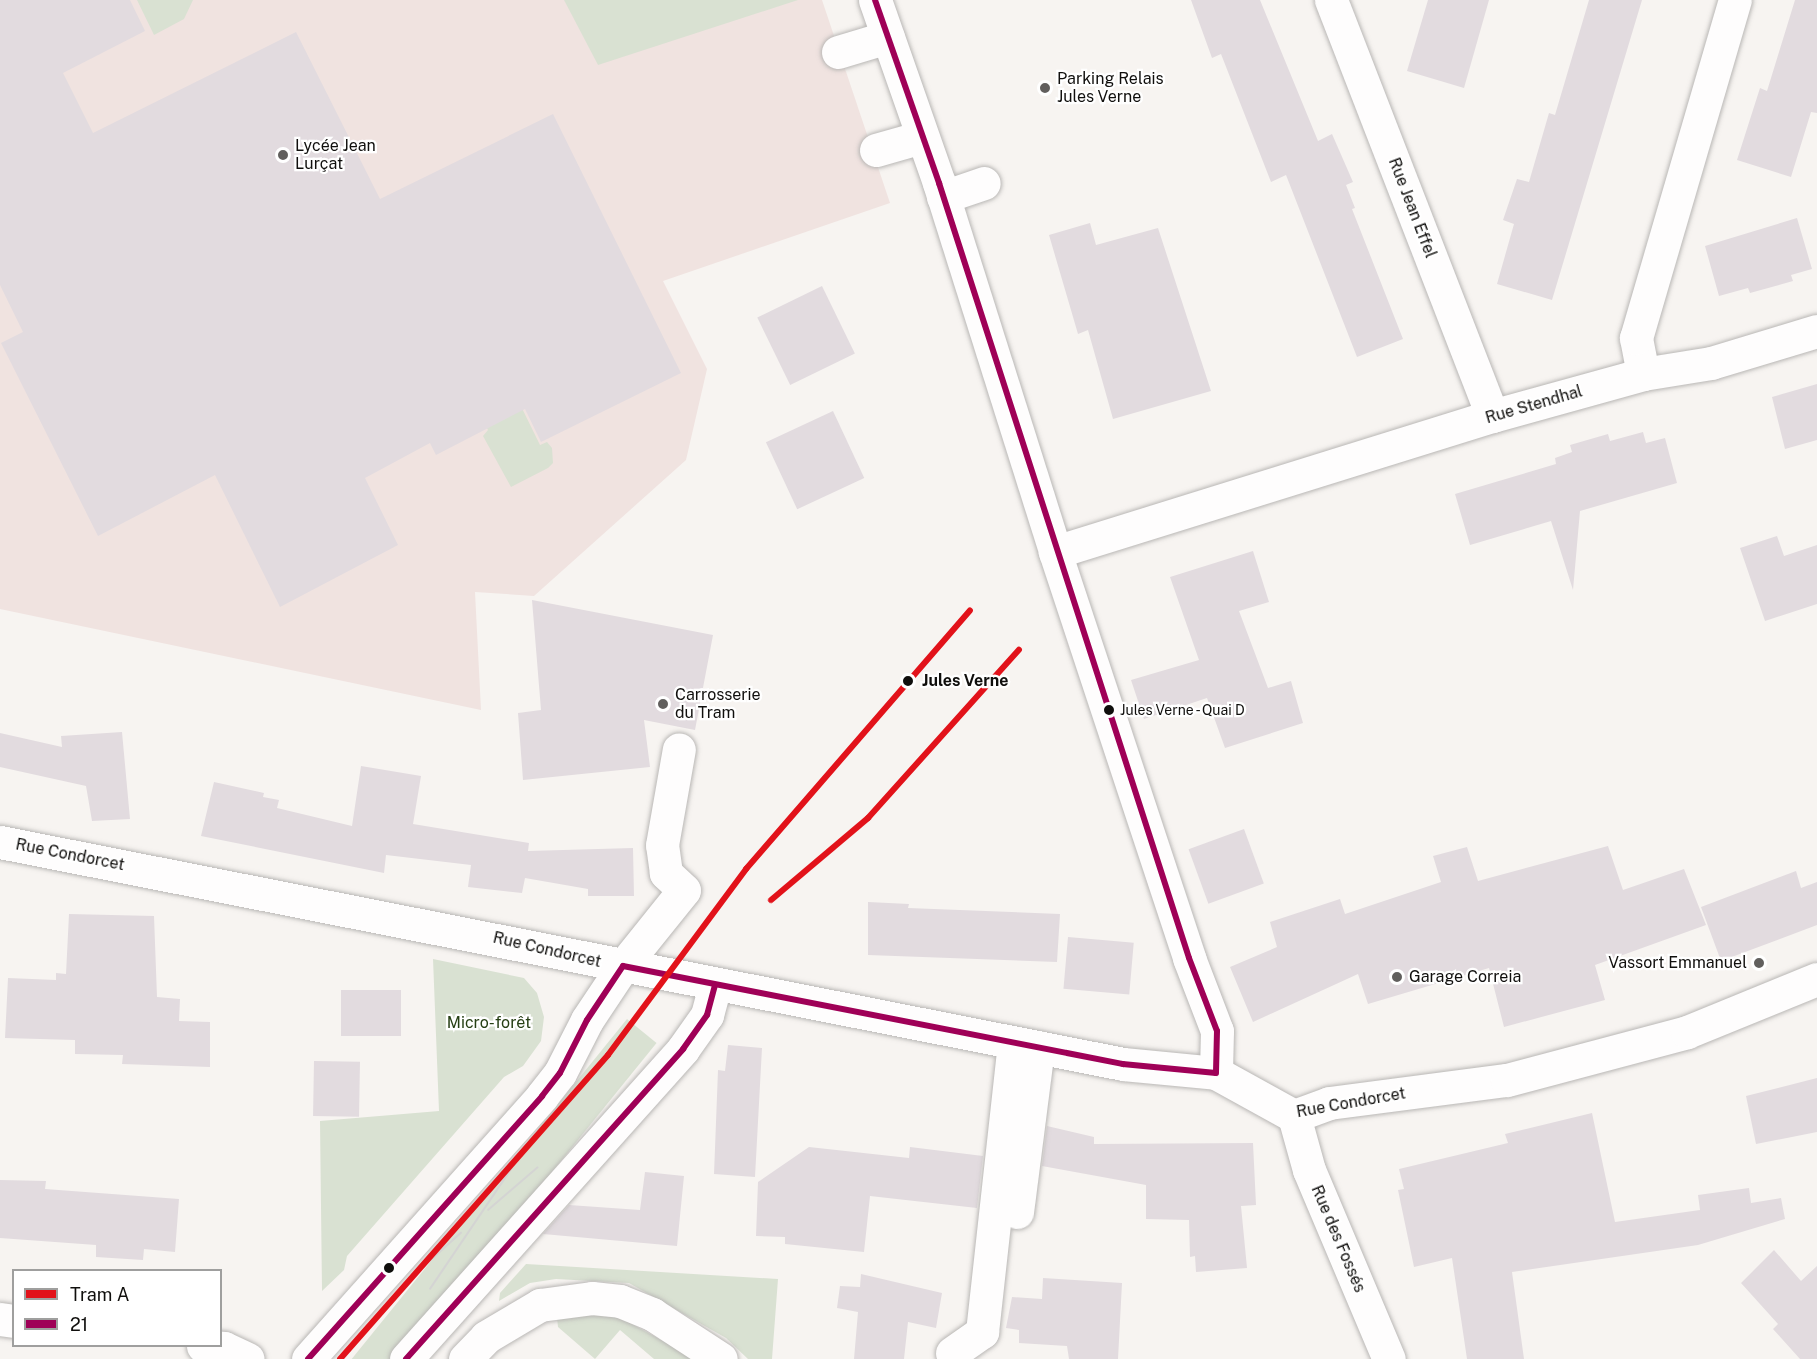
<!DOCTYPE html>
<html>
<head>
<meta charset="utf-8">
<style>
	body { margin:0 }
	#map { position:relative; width:1817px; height:1359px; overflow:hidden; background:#f7f4f1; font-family:"Public Sans",sans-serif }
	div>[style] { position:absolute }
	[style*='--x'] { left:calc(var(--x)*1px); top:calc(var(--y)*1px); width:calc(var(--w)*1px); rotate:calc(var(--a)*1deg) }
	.education>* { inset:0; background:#f0e3e0 }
	.green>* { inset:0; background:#d9e1d2; transform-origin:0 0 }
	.building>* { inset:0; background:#e2dbdf; transform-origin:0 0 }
	.roads { filter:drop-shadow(0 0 2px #b9b7b5) drop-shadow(0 0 2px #b9b7b5) }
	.minor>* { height:33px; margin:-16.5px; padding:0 16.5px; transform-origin:16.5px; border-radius:16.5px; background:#fefdfd }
	.tram>* { height:1.5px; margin:-0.75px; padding:0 0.75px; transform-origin:0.75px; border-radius:0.75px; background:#d4d4d3 }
	.bus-1>* { height:6px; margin:-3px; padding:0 3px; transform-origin:3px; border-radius:3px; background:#9f0057 }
	.tram-1>* { height:6px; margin:-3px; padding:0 3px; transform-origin:3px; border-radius:3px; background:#e2121a }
	.dots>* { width:16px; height:16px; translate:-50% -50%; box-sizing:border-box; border:3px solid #fff; border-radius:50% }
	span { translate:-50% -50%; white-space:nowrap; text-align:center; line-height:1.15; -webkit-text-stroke:4.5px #fff; paint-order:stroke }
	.bus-label { font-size:14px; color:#100f0d }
	.left { translate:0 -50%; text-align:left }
	.poi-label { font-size:16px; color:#100f0d }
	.right { translate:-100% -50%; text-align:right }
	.street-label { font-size:16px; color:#100f0d }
	.stop-label { font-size:16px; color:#100f0d; font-weight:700 }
	.park-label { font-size:16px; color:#263f14 }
	.legend { position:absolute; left:12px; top:1269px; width:210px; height:78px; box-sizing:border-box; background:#fff; border:2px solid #9f9f9e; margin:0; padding:8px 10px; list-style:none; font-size:18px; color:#100f0d }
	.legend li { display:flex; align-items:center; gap:12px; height:30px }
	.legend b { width:30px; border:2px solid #9f9f9e }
</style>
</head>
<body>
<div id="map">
	<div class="education">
		<i style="clip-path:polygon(0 0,822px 0,890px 203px,663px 281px,707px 369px,686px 460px,534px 596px,475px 592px,481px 710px,0 609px)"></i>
	</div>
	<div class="green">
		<i style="clip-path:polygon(137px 0,193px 0,184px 19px,154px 35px)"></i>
		<i style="clip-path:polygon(564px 0,798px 0,598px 65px)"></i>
		<i style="clip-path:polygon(422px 204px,540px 445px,547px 442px,552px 448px,553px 463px,548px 468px,511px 487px,483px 436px,488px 430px,385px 223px)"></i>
		<i style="clip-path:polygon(433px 959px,524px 978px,537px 993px,544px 1017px,541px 1041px,523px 1066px,504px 1077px,347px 1256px,344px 1270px,322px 1291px,320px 1121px,439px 1111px)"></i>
		<i style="left:627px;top:1019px;width:38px;height:453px;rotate:39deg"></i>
		<i style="clip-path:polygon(526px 1264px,778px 1279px,772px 1359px,748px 1359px,726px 1338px,629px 1283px,556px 1279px,530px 1283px,499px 1301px,500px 1293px)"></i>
		<i style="clip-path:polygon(575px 1314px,617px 1316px,696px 1359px,654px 1359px,620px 1330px,595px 1359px,558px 1327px,557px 1318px)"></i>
	</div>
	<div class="building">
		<i style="clip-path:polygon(0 0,130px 0,145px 31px,63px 73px,93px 133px,296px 32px,380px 199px,553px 114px,681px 373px,541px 442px,525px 409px,436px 455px,430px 443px,365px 478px,398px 545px,280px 607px,215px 475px,98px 536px,1px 343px,23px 332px,0 285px)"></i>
		<i style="clip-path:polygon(1191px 0,1260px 0,1318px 141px,1332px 134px,1353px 182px,1346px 185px,1355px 208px,1352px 209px,1403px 339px,1357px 357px,1286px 175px,1271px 182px,1221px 54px,1212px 58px)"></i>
		<i style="clip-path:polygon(1428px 0,1489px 0,1464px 88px,1407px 71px)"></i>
		<i style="clip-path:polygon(1589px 0,1642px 0,1552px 300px,1497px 284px,1514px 224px,1503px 220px,1517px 179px,1529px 182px,1549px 113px,1555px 115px)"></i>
		<i style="clip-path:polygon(1795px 0,1817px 0,1817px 113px,1811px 112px,1791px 177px,1737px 160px,1760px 88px,1767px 91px)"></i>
		<i style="clip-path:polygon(1797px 218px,1812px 269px,1791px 275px,1793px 281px,1750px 293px,1748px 288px,1719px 296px,1705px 246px)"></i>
		<i style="clip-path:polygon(1090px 223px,1096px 245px,1158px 228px,1211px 391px,1113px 419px,1088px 330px,1078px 334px,1049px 235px)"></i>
		<i style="left:822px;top:286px;width:75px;height:72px;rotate:64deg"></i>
		<i style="clip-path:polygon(1817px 384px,1817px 440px,1785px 449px,1772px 397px)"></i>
		<i style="left:833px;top:411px;width:74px;height:74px;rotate:65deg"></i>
		<i style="clip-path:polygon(1643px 432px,1646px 443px,1665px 438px,1677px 483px,1580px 511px,1573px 590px,1551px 521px,1470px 545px,1455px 494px,1556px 464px,1555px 458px,1572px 452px,1570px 445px,1608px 434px,1610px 441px)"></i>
		<i style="clip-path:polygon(1777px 536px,1784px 556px,1817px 545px,1817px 604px,1765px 621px,1740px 548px)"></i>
		<i style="clip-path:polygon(1253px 551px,1269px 602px,1239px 611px,1268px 688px,1291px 681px,1303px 723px,1225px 748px,1207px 698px,1144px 719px,1131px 680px,1199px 660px,1170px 577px)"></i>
		<i style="clip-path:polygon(532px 600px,713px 635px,695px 730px,644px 720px,650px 767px,523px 780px,518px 713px,541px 710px)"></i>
		<i style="clip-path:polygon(122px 732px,130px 819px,92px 821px,86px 786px,0 767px,0 733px,62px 747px,61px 736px)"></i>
		<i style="clip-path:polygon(361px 766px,421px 776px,413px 824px,529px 843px,528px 851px,633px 848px,634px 896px,588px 896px,588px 889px,525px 878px,522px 893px,468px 887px,471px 865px,386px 855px,384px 873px,201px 836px,214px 782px,264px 793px,263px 797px,279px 800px,277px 808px,352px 826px)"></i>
		<i style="left:1244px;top:829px;width:58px;height:59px;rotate:70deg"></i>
		<i style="clip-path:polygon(1608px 846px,1623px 890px,1684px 869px,1706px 925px,1595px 965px,1605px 1000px,1504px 1027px,1489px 968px,1368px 1004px,1358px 974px,1253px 1022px,1230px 967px,1277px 947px,1270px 922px,1340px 899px,1345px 914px,1441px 882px,1433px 856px,1467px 847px,1478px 881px)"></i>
		<i style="clip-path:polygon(1796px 871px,1801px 888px,1817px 882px,1817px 925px,1721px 961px,1701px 907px)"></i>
		<i style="clip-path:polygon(868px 902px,909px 904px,908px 908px,1060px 914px,1057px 962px,868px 955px)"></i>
		<i style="clip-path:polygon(69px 914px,154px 916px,157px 997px,180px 999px,179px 1021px,210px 1022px,210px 1067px,122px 1064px,123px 1055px,75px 1054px,75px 1040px,5px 1038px,8px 978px,56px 980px,56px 973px,66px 974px)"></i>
		<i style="left:1068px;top:937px;width:66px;height:52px;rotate:5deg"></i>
		<i style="left:341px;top:990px;width:60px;height:46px"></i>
		<i style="clip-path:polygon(728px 1045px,762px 1048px,755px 1177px,714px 1174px,718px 1070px,725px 1071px)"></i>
		<i style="left:314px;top:1061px;width:46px;height:55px;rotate:1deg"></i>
		<i style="clip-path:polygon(1817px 1078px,1817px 1132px,1756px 1144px,1746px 1096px)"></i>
		<i style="clip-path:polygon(1592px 1113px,1615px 1222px,1700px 1210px,1698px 1195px,1749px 1188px,1751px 1203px,1781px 1198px,1785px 1219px,1698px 1245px,1512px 1272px,1524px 1359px,1467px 1359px,1452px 1258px,1414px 1267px,1398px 1190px,1404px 1189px,1399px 1169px,1508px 1143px,1505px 1134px)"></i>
		<i style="clip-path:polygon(1047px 1126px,1094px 1137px,1094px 1144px,1253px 1143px,1256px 1205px,1241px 1206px,1247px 1268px,1196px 1272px,1195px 1256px,1190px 1257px,1189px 1220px,1146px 1219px,1146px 1185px,1042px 1166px)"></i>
		<i style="clip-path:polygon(809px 1147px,909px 1158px,910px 1147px,983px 1156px,977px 1208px,870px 1196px,864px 1252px,785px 1244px,785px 1237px,756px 1236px,758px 1182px)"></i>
		<i style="clip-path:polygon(645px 1172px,684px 1176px,677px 1246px,543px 1234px,569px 1205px,640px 1210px)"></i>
		<i style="clip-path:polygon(0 1180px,46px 1181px,45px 1189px,179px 1199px,175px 1252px,144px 1249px,143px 1260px,96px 1257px,96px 1245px,0 1238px)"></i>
		<i style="clip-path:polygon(1774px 1250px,1801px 1281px,1817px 1266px,1817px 1359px,1800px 1359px,1773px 1329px,1778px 1324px,1741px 1283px)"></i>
		<i style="clip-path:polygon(861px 1274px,942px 1293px,936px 1328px,908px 1322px,904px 1359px,854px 1359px,858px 1312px,837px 1308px,840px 1286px,860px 1287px)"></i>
		<i style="clip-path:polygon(1043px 1278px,1122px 1283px,1118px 1359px,1069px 1359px,1067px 1346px,1019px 1343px,1019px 1330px,1006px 1328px,1012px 1297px,1042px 1299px)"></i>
	</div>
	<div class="roads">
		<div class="minor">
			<i style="--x:875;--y:0;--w:194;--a:70.7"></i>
			<i style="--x:939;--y:183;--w:387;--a:72.5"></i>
			<i style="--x:1055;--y:552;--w:428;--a:71.7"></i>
			<i style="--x:1189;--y:958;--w:78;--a:69"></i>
			<i style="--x:1217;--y:1031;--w:42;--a:91.4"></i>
			<i style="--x:1331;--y:0;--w:446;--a:68.8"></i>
			<i style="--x:838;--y:52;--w:52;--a:-16.7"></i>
			<i style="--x:876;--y:150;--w:48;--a:-15.8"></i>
			<i style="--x:943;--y:197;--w:43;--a:-18.9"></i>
			<i style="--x:1643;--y:374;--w:69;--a:-9.2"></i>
			<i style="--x:1711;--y:363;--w:111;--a:-16.8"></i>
			<i style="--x:1055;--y:552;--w:458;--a:-17.3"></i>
			<i style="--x:1492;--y:416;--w:157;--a:-15.5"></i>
			<i style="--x:1643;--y:374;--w:37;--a:-101"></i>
			<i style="--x:1636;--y:338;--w:352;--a:-73.7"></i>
			<i style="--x:0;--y:842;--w:1145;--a:11.18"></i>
			<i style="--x:1123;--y:1064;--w:93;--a:5.5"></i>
			<i style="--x:1216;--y:1073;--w:89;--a:28.9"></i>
			<i style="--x:1294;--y:1116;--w:37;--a:-20"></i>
			<i style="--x:1329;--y:1103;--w:179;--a:-7.4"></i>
			<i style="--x:1507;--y:1080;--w:186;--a:-14.9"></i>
			<i style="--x:1687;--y:1032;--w:140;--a:-22.2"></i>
			<i style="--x:1294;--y:1116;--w:56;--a:74.5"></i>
			<i style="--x:1309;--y:1170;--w:205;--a:67.1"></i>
			<i style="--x:1017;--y:1212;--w:166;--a:-82.7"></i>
			<i style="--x:0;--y:1319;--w:14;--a:8"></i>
			<i style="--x:203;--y:1346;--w:21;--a:5"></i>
			<i style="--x:224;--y:1348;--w:26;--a:25"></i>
			<i style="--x:952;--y:1353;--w:37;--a:-35"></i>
			<i style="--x:982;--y:1332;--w:291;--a:-83.7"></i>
			<i style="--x:308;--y:1359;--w:352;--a:-48.3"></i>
			<i style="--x:542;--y:1096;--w:29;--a:-52"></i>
			<i style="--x:560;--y:1073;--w:59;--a:-63"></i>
			<i style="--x:587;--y:1020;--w:65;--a:-56.3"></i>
			<i style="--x:623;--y:966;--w:97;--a:-51.2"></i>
			<i style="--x:684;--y:890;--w:25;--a:-137"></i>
			<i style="--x:666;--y:873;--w:28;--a:-98"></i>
			<i style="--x:662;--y:845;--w:97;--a:-80"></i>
			<i style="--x:406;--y:1359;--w:416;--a:-48.2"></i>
			<i style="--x:683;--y:1049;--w:42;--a:-54.8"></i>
			<i style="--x:707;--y:1015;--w:31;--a:-75"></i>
			<i style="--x:465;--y:1359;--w:30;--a:-46"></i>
			<i style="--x:486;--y:1337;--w:63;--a:-30.7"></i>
			<i style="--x:540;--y:1305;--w:52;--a:-7.7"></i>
			<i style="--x:592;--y:1298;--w:28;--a:6"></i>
			<i style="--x:620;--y:1301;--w:35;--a:22"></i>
			<i style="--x:652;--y:1314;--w:82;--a:33.1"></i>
		</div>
	</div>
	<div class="tram">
		<i style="--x:488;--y:1210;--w:65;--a:-40.6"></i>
		<i style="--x:414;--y:1275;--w:63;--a:-41.8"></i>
		<i style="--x:430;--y:1289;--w:164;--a:-55.9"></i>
	</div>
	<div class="bus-1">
		<i style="--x:875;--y:0;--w:194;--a:70.7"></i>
		<i style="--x:939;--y:183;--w:814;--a:72.12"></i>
		<i style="--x:1189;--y:958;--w:78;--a:69"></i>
		<i style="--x:1217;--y:1031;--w:42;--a:91.4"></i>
		<i style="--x:623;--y:966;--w:510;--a:11.09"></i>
		<i style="--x:1123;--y:1064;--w:93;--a:5.5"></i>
		<i style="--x:308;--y:1359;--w:352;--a:-48.3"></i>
		<i style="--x:542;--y:1096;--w:29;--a:-52"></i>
		<i style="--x:560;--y:1073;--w:59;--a:-63"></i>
		<i style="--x:587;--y:1020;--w:65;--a:-56.3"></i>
		<i style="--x:406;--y:1359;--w:416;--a:-48.2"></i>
		<i style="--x:683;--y:1049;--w:42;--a:-54.8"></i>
		<i style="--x:707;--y:1015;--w:31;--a:-75"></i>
	</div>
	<div class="tram-1">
		<i style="--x:771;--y:900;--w:127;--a:-40.2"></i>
		<i style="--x:868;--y:818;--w:226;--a:-48.1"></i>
		<i style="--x:340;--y:1359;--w:405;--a:-48.6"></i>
		<i style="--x:608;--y:1055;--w:232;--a:-53.4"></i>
		<i style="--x:746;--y:869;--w:342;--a:-49.1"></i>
	</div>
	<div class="dots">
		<i style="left:1045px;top:88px;background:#615f5d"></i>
		<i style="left:283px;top:155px;background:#615f5d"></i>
		<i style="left:908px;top:681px;background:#100f0d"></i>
		<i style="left:663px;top:704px;background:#615f5d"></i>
		<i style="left:1109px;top:710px;background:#100f0d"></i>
		<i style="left:1759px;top:963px;background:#615f5d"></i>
		<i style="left:1397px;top:977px;background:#615f5d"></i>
		<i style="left:389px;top:1268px;background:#100f0d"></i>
	</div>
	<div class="bus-label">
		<span class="left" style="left:1120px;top:710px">Jules Verne - Quai D</span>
	</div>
	<div class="poi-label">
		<span class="left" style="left:1057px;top:88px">Parking Relais<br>Jules Verne</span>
		<span class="left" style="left:295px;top:155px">Lycée Jean<br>Lurçat</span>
		<span class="left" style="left:675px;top:704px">Carrosserie<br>du Tram</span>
		<span class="right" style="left:1747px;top:963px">Vassort Emmanuel</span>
		<span class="left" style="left:1409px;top:977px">Garage Correia</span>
	</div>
	<div class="street-label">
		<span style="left:1412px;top:208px;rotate:69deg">Rue Jean Effel</span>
		<span style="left:1534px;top:405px;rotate:-16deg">Rue Stendhal</span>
		<span style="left:70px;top:855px;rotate:11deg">Rue Condorcet</span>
		<span style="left:547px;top:950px;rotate:13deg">Rue Condorcet</span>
		<span style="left:1351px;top:1103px;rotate:-10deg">Rue Condorcet</span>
		<span style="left:1338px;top:1239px;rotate:67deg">Rue des Fossés</span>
	</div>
	<div class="stop-label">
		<span class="left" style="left:922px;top:681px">Jules Verne</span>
	</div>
	<div class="park-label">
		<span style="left:489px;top:1023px">Micro-forêt</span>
	</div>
	<ul class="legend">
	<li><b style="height:8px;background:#e2121a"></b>Tram A</li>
	<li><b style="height:8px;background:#9f0057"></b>21</li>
	</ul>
</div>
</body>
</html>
